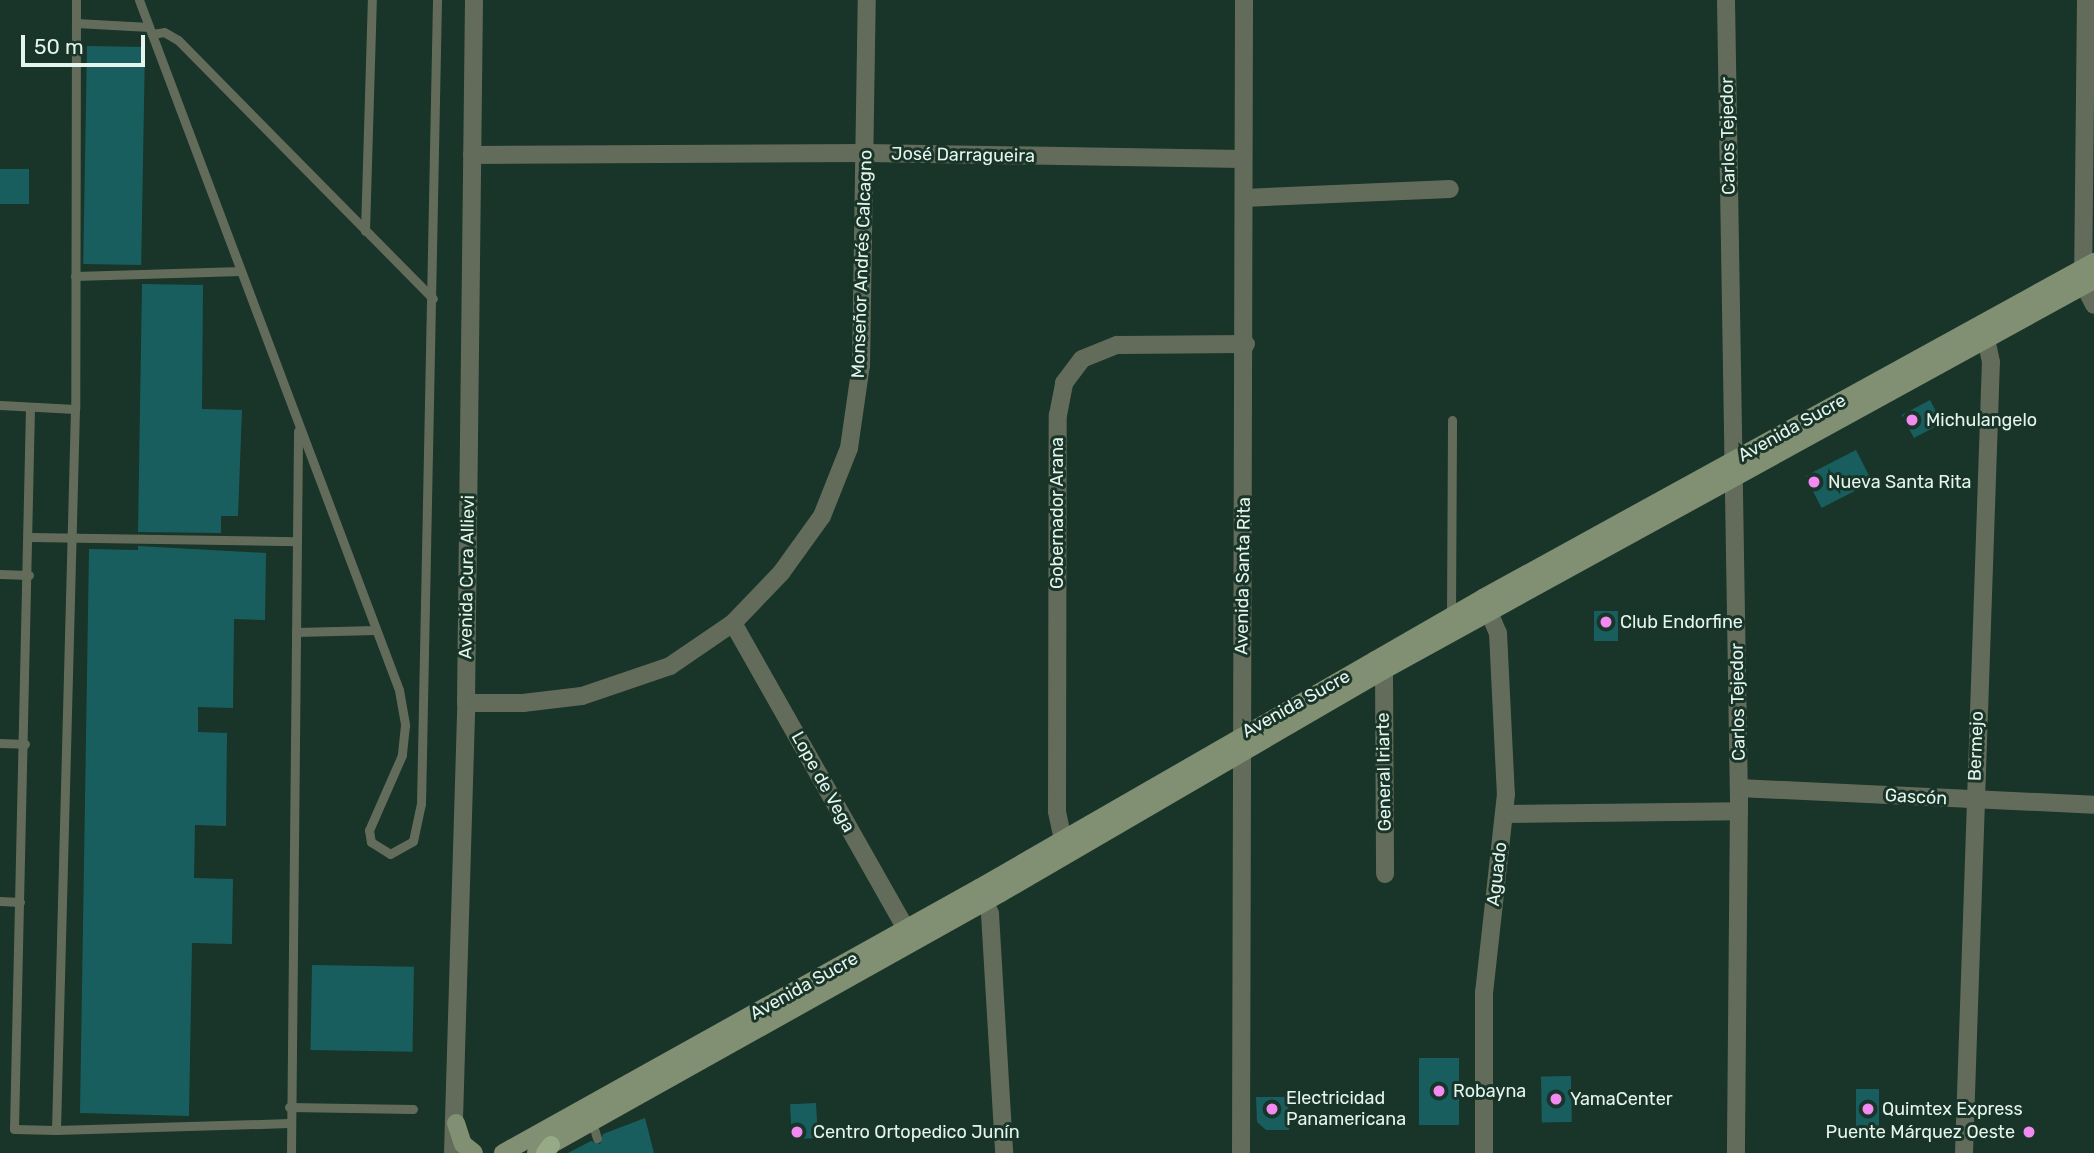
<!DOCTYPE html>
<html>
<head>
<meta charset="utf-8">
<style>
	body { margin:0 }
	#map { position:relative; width:2094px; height:1153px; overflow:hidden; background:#193428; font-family:Rubik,sans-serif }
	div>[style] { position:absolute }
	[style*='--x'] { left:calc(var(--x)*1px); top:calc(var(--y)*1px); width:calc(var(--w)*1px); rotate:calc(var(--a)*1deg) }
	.building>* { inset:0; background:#195e5e; transform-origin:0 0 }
	.service>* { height:9px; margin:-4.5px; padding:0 4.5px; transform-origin:4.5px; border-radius:4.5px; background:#636c5a }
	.minor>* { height:18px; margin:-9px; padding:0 9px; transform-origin:9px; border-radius:9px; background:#636c5a }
	.tertiary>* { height:18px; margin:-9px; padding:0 9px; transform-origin:9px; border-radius:9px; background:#636c5a }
	.secondary>* { height:18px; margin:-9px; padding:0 9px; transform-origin:9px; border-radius:9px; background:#818f73 }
	.primary>* { height:18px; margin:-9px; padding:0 9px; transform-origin:9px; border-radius:9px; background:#97aa86 }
	.dots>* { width:19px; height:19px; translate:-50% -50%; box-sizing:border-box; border:4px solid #193428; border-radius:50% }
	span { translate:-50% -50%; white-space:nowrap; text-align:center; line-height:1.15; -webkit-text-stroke:6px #193428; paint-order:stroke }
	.street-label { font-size:18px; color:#e5f5ed }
	.poi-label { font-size:18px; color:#e5f5ed }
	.left { translate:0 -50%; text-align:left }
	.right { translate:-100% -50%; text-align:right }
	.scale { position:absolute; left:21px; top:35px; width:124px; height:32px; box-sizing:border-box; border:4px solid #e5f5ed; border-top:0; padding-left:9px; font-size:21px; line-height:24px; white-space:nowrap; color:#e5f5ed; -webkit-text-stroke:5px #193428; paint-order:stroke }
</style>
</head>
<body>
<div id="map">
	<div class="building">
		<i style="left:87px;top:46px;width:58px;height:218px;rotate:1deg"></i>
		<i style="left:0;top:169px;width:29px;height:35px"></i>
		<i style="clip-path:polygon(142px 284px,203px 285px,202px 409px,242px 410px,238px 516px,221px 516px,221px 533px,138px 532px)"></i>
		<i style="left:1930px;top:400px;width:26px;height:32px;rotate:62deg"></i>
		<i style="left:1856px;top:450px;width:36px;height:57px;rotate:63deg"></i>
		<i style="clip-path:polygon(138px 546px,266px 553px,265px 620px,234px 619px,233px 708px,198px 707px,198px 732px,227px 733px,226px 826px,195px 825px,194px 878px,233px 879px,232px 944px,192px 943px,189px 1116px,80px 1113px,89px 549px,138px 550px)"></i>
		<i style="left:1594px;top:611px;width:24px;height:30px"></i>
		<i style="left:312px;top:965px;width:102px;height:85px;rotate:1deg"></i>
		<i style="left:1419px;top:1058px;width:40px;height:67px"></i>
		<i style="left:1571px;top:1076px;width:46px;height:30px;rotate:89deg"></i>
		<i style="left:1856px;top:1089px;width:23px;height:40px"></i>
		<i style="clip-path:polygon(1256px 1097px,1288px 1097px,1289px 1130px,1266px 1130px,1257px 1122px)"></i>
		<i style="left:816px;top:1103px;width:35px;height:26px;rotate:87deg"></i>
		<i style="clip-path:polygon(645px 1118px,654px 1153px,568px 1153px,591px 1141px,600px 1144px,603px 1134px)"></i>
	</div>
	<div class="service">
		<i style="--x:76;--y:0;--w:409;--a:90.1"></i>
		<i style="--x:75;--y:409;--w:721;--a:91.51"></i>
		<i style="--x:56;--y:1130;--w:233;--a:-1.7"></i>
		<i style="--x:139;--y:0;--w:737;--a:69.35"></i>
		<i style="--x:399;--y:690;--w:36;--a:80"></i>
		<i style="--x:405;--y:725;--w:30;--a:96"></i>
		<i style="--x:402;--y:755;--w:82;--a:113.7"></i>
		<i style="--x:369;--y:830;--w:12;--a:81"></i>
		<i style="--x:371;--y:842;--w:22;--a:32"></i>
		<i style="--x:390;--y:854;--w:26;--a:-29"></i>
		<i style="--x:413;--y:841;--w:38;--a:-78"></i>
		<i style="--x:421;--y:804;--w:804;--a:-88.86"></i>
		<i style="--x:76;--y:23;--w:73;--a:3.1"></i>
		<i style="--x:152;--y:34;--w:12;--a:-9"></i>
		<i style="--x:164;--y:32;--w:16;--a:30"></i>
		<i style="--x:178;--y:40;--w:363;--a:45.4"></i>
		<i style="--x:365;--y:231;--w:231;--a:-88.3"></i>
		<i style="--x:75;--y:276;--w:166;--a:-1.7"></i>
		<i style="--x:0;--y:405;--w:75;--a:3.1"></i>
		<i style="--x:30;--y:407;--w:722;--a:91.27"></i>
		<i style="--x:14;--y:1129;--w:42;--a:1.4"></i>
		<i style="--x:30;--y:537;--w:267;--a:0.9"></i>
		<i style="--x:0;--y:574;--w:29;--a:2"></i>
		<i style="--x:1451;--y:617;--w:197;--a:-89.7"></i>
		<i style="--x:296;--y:632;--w:80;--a:-1.4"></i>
		<i style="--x:0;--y:743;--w:25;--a:2"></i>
		<i style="--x:0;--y:901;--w:20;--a:3"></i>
		<i style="--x:289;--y:1107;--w:124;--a:0.9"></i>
		<i style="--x:592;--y:1122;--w:17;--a:73"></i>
		<i style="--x:291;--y:1153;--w:722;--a:-89.44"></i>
	</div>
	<div class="minor">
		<i style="--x:1726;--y:0;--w:800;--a:89.07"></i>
		<i style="--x:1739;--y:800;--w:353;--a:90.5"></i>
		<i style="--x:2086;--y:0;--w:267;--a:90.6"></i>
		<i style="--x:2083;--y:267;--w:18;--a:87"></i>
		<i style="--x:2084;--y:285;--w:22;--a:63"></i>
		<i style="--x:472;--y:155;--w:394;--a:-0.3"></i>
		<i style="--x:866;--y:153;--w:377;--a:0.9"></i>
		<i style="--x:1244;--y:198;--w:206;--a:-2.5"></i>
		<i style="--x:1483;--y:598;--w:38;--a:67"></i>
		<i style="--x:1498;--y:633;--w:161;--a:87.2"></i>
		<i style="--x:1506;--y:794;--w:199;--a:96.3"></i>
		<i style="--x:1484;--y:992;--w:161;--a:90"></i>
		<i style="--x:733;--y:623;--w:364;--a:60.5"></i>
		<i style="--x:1375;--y:660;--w:13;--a:48"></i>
		<i style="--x:1384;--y:670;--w:204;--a:89.7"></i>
		<i style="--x:466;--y:703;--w:57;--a:0"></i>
		<i style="--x:523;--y:703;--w:59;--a:-6.8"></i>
		<i style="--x:582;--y:696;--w:93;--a:-18.8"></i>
		<i style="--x:670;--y:666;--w:76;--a:-34.3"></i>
		<i style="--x:733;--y:623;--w:69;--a:-46.2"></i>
		<i style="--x:781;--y:573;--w:70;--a:-54.3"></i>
		<i style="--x:822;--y:516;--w:73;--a:-68.3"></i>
		<i style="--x:849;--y:448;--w:84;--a:-81.8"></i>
		<i style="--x:861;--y:365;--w:365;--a:-89.1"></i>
		<i style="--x:1739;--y:788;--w:355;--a:2.7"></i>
		<i style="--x:1504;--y:814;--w:235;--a:-0.7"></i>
		<i style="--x:1063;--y:840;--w:30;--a:-102"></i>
		<i style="--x:1057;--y:811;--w:396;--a:-89.9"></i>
		<i style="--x:1058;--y:415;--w:33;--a:-79"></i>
		<i style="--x:1064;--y:383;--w:30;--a:-53"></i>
		<i style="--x:1082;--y:359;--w:38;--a:-22"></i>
		<i style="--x:1117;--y:345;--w:129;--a:-0.4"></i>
		<i style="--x:1241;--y:1153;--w:1153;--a:-89.85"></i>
		<i style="--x:1964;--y:1153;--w:791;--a:-88.05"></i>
		<i style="--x:1991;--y:362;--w:24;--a:-102"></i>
	</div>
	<div class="tertiary">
		<i style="--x:980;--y:890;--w:26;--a:67"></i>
		<i style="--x:990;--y:914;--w:239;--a:86.6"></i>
		<i style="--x:453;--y:1153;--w:450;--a:-88.3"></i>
		<i style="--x:466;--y:703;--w:703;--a:-89.35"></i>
	</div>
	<div class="secondary">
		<i style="--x:456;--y:1123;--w:22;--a:72"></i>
		<i style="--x:463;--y:1144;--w:14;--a:39"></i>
		<i style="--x:503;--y:1153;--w:545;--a:-29.11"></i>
		<i style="--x:979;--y:888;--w:581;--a:-29.92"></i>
		<i style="--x:1483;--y:598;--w:697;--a:-28.81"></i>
		<i style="--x:536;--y:1153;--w:533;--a:-29.21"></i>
		<i style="--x:1001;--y:893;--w:443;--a:-30.2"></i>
		<i style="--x:1384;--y:670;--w:810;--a:-28.78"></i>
	</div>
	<div class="primary">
		<i style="--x:545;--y:1153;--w:10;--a:-53"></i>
	</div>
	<div class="dots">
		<i style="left:1912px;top:420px;background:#f38af1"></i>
		<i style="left:1814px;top:482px;background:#f38af1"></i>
		<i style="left:1606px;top:622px;background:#f38af1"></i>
		<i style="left:1439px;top:1091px;background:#f38af1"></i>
		<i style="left:1556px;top:1099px;background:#f38af1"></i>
		<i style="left:1272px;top:1109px;background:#f38af1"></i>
		<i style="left:1868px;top:1109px;background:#f38af1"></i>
		<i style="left:797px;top:1132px;background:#f38af1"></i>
		<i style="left:2029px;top:1132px;background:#f38af1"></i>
	</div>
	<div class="street-label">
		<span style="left:1728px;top:136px;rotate:-91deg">Carlos Tejedor</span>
		<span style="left:963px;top:155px;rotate:1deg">José Darragueira</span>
		<span style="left:862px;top:264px;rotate:-88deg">Monseñor Andrés Calcagno</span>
		<span style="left:1792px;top:428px;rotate:-29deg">Avenida Sucre</span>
		<span style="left:1057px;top:513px;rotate:-90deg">Gobernador Arana</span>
		<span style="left:1243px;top:576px;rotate:-89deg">Avenida Santa Rita</span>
		<span style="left:467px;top:577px;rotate:-89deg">Avenida Cura Allievi</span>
		<span style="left:1738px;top:702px;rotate:-91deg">Carlos Tejedor</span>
		<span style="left:1296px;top:704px;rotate:-29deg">Avenida Sucre</span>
		<span style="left:1976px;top:746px;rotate:-88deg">Bermejo</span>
		<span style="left:1384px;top:772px;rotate:-91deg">General Iriarte</span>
		<span style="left:823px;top:782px;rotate:61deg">Lope de Vega</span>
		<span style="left:1916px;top:797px;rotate:3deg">Gascón</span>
		<span style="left:1497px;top:874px;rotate:-83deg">Aguado</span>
		<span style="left:804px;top:986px;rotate:-29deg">Avenida Sucre</span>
	</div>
	<div class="poi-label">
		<span class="left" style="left:1926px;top:420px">Michulangelo</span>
		<span class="left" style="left:1828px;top:482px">Nueva Santa Rita</span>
		<span class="left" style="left:1620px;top:622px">Club Endorfine</span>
		<span class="left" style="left:1453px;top:1091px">Robayna</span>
		<span class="left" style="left:1286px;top:1109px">Electricidad<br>Panamericana</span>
		<span class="left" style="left:1570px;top:1099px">YamaCenter</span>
		<span class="left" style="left:1882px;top:1109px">Quimtex Express</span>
		<span class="left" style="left:813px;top:1132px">Centro Ortopedico Junín</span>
		<span class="right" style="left:2015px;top:1132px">Puente Márquez Oeste</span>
	</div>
	<div class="scale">50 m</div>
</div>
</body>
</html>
